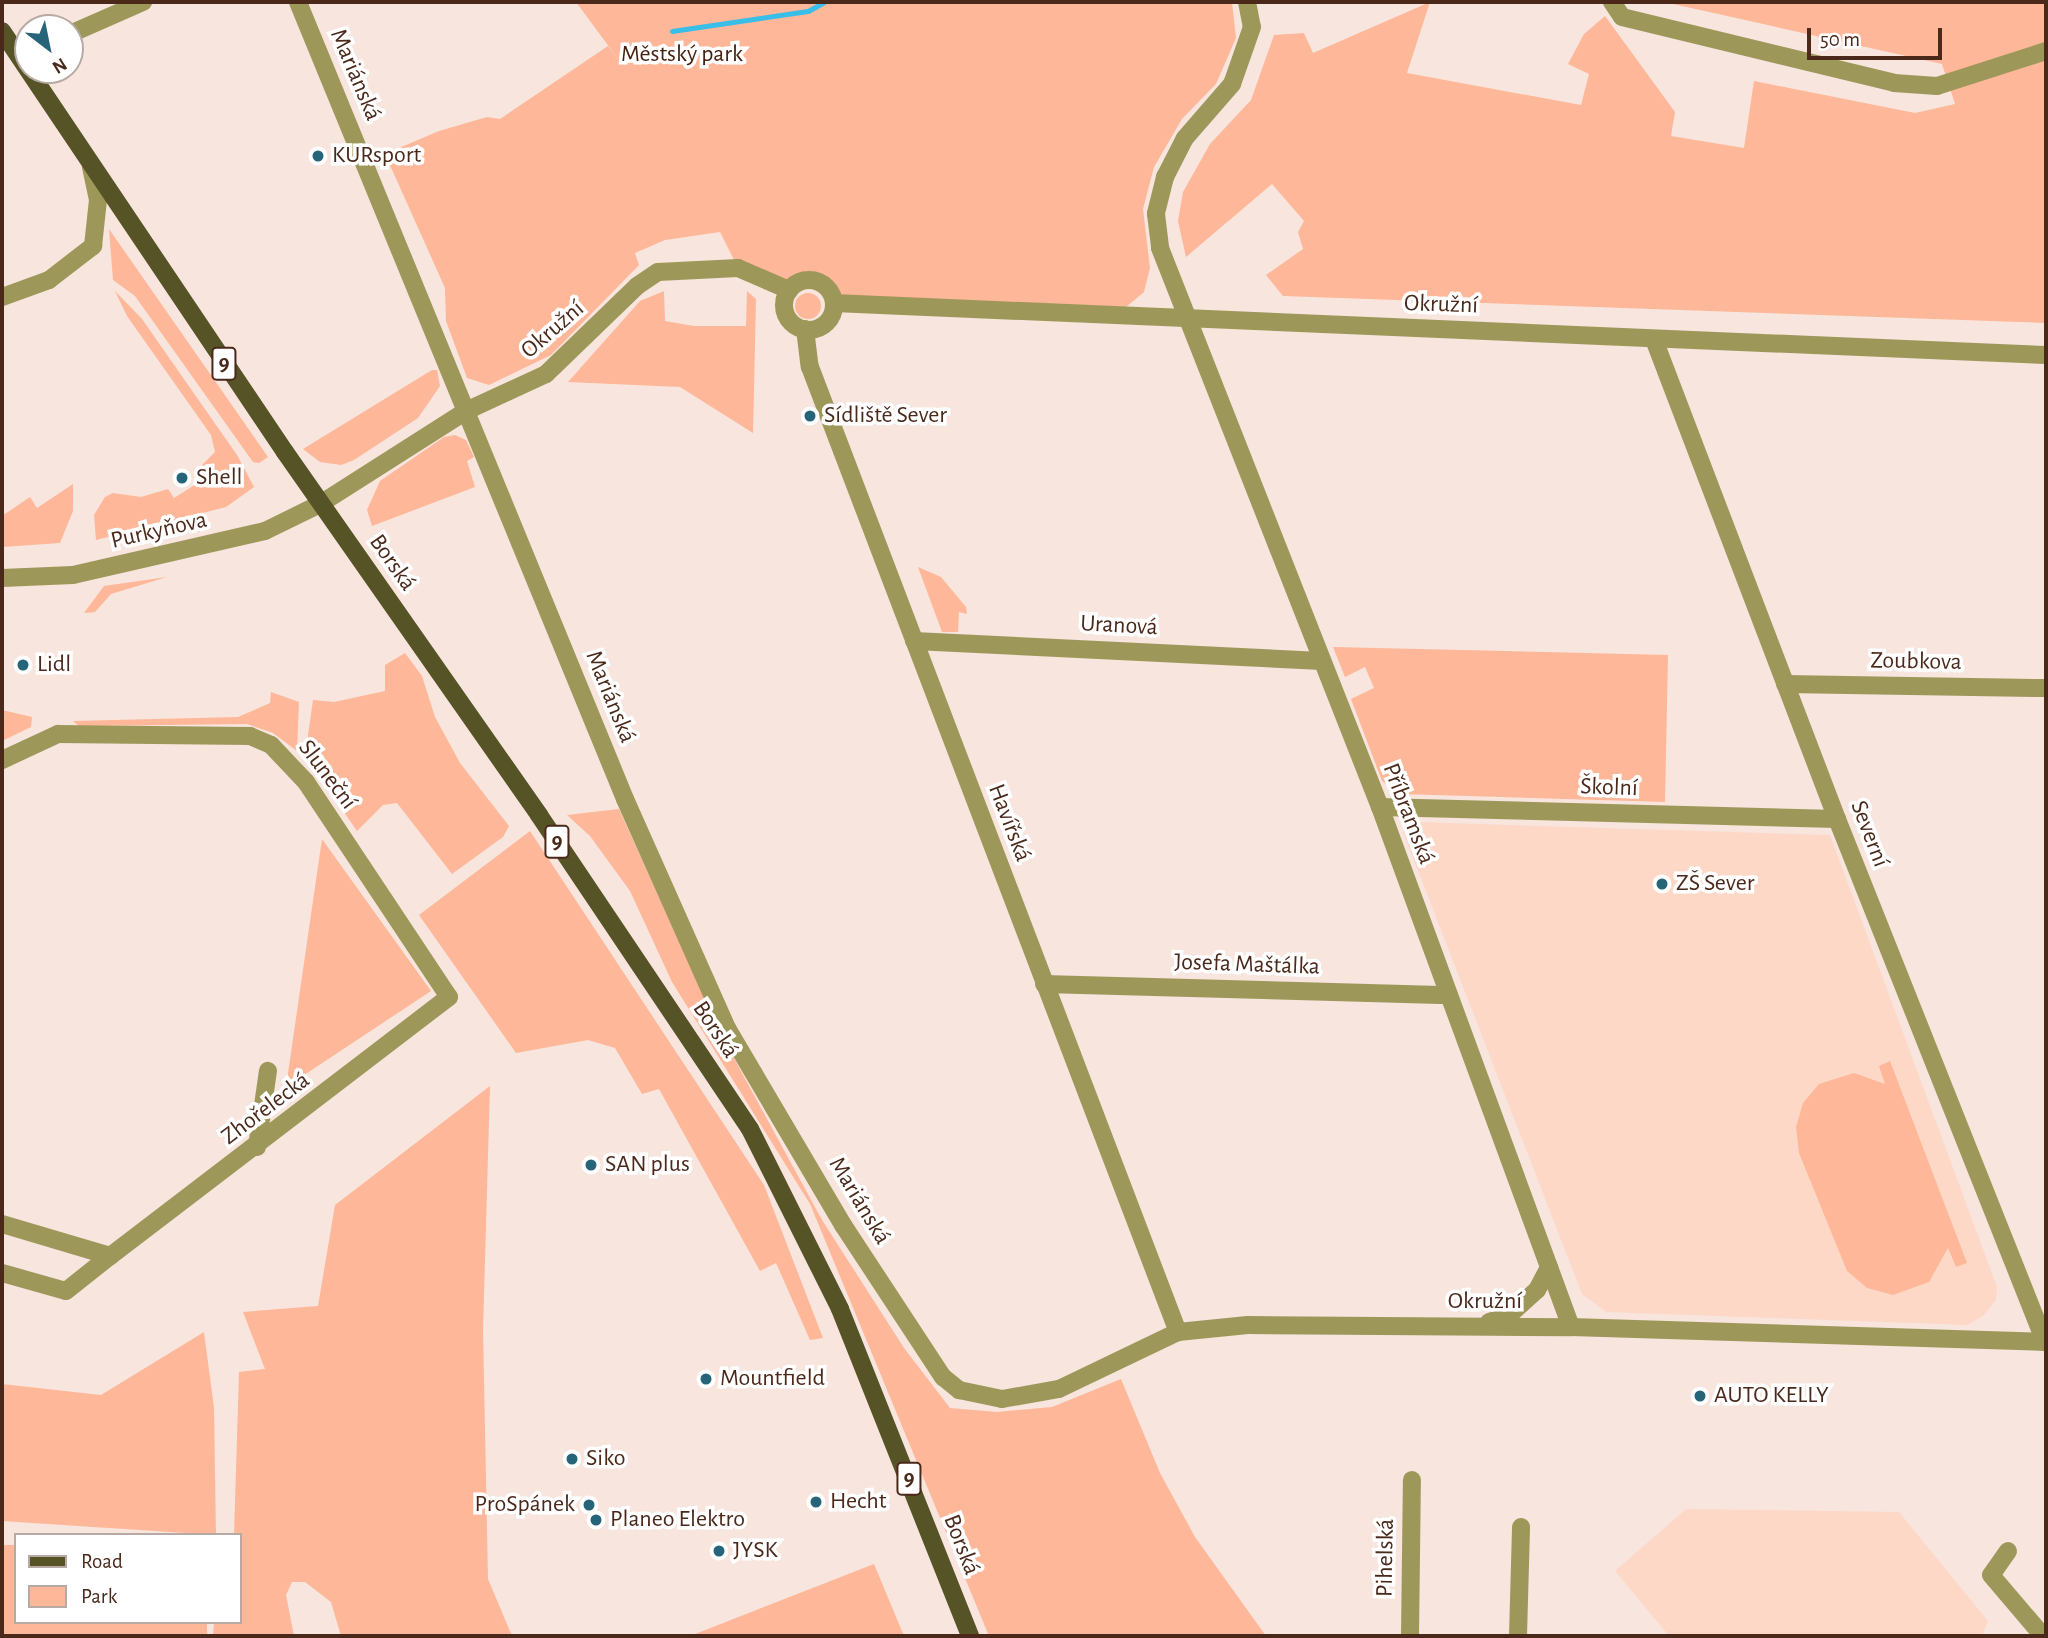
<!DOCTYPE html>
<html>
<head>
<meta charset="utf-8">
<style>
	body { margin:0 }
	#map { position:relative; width:2048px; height:1638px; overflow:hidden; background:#f7e5de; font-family:"Alegreya Sans",sans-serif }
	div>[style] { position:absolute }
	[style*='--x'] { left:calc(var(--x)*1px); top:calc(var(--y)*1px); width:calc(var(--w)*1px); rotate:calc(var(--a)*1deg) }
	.built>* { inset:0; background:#fed8c7 }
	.green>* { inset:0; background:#feb798 }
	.round { border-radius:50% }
	.stream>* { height:5px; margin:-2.5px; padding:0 2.5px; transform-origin:2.5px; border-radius:2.5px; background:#39bee8 }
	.street>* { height:18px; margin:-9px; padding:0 9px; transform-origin:9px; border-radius:9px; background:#9d985a }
	.street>.ring { margin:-9px; padding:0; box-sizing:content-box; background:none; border:18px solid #9d985a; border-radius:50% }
	.primary>* { height:18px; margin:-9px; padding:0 9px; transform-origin:9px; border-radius:9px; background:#565327 }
	.dots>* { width:19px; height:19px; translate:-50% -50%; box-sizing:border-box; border:4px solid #fff; border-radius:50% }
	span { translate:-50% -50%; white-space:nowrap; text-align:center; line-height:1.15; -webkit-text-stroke:7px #fff; paint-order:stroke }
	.shield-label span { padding:2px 5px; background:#fff; border:2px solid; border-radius:5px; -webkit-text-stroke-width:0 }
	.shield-label { font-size:23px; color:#4a291b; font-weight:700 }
	.park-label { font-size:24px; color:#44200f }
	.street-label { font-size:24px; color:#4a291b }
	.poi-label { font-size:24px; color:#4a291b }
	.left { translate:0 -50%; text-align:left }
	.right { translate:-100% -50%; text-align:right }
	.frame { position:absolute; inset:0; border:4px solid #4a291b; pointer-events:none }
	.legend { position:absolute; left:14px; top:1533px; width:228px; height:91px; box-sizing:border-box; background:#fff; border:2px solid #b7a9a4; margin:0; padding:9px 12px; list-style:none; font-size:21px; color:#4a291b }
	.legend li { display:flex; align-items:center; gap:14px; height:35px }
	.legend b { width:35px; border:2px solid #b7a9a4 }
	.north { position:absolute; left:14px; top:14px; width:70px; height:70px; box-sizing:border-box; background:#fff; border:2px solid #b7a9a4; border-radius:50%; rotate:148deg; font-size:19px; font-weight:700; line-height:28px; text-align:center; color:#4a291b }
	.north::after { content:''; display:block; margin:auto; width:24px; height:32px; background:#26647a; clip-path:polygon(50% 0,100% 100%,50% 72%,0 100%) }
	.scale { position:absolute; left:1807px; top:28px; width:135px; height:32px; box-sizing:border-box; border:4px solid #4a291b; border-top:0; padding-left:9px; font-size:21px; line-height:24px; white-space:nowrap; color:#4a291b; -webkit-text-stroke:5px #fff; paint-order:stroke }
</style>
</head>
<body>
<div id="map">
	<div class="built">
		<i style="clip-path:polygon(1414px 822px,1830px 835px,1997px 1287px,1996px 1300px,1983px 1316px,1967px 1325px,1606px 1312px,1582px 1294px,1403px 832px)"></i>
		<i style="clip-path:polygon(1686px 1509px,1899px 1512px,1988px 1621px,1982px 1636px,1669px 1636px,1615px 1571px)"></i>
	</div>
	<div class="green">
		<i style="clip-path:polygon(576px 2px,1232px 2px,1236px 38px,1216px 84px,1182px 119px,1154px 167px,1143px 209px,1150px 268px,1144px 292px,1126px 307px,834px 303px,829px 290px,816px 281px,802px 281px,789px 290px,738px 268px,720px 232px,665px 240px,635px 253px,639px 265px,551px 355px,489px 385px,467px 378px,446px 321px,445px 288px,385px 154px,439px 131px,487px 117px,500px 119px,608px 46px,624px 67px)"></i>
		<i style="clip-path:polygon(1430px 2px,1407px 73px,1581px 105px,1589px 74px,1568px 64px,1584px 34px,1605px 16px,1675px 112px,1671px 136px,1744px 148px,1754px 81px,1915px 113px,1955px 104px,1942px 64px,1664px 2px,2046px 2px,2046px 323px,1283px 296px,1266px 275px,1303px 249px,1298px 232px,1304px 221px,1272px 184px,1186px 257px,1178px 221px,1183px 192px,1210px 144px,1251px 100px,1274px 35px,1304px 33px,1313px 53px)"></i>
		<i style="clip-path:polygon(109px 229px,268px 457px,259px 463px,253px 462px,135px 296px,113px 280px)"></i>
		<i style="clip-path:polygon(115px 291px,142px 319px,237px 455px,254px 487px,226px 507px,96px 540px,94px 515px,105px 497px,113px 493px,141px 497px,168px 489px,174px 498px,204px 479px,198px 469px,215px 452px,211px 435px,127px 316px)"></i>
		<i style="clip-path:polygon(664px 291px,665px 321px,694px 326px,746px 326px,747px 291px,756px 299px,753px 433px,680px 387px,568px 382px,640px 301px)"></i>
		<i class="round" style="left:795px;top:293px;width:26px;height:26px"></i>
		<i style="clip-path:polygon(432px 370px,437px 370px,440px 386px,418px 418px,354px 460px,341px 465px,320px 462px,303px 449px)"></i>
		<i style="clip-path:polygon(455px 435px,466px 440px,474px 457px,467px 461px,475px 487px,372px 526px,367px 510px,380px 481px,444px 437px)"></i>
		<i style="clip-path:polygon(73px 484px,73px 511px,60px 543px,2px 547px,2px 516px,30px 497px,37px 508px)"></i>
		<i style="clip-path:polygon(918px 567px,941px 577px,966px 607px,967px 614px,959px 612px,958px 632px,942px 632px)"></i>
		<i style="clip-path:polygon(167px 577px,111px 594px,95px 612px,84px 613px,104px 586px)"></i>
		<i style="clip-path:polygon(1333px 647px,1668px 655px,1665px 802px,1400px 794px,1382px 781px,1351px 699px,1374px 688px,1365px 667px,1345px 677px)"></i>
		<i style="clip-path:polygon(405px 653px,422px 676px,435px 717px,460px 763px,509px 826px,503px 837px,452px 874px,397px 803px,383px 805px,357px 831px,305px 756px,313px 700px,334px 702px,385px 691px,385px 665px)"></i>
		<i style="clip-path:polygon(271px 692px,299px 702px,297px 751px,273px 733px,247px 724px,79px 726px,73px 721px,238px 717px,270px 703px)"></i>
		<i style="clip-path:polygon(2px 710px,32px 717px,31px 727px,2px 741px)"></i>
		<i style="clip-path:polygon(619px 809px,724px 1040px,822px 1220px,904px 1348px,950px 1408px,997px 1412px,1052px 1407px,1121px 1379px,1160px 1473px,1195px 1537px,1266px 1636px,989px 1636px,810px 1204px,672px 982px,630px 891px,590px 836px,567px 815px)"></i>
		<i style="clip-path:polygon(530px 831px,764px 1185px,823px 1338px,810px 1340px,776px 1263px,760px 1271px,659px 1089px,642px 1094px,615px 1048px,588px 1040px,516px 1053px,419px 915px)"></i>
		<i style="clip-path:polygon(322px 839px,431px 991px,286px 1087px)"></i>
		<i style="clip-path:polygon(1890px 1061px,1967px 1263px,1956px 1267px,1948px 1248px,1929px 1282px,1893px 1295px,1867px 1288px,1847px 1271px,1799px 1153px,1796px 1127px,1803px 1103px,1819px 1084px,1854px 1073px,1885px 1084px,1879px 1066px)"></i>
		<i style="clip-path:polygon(490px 1086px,483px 1330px,488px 1579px,512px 1636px,341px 1636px,331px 1602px,305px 1582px,292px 1582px,286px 1595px,294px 1636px,213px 1636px,214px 1622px,240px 1622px,240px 1535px,234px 1535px,239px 1372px,265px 1369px,243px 1312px,318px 1306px,335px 1205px)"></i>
		<i style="clip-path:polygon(204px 1332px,214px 1408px,216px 1535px,2px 1521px,2px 1384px,101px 1395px)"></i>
		<i style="clip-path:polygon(2px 1545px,16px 1545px,16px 1622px,207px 1622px,207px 1636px,2px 1636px)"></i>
		<i style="clip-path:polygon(874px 1564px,904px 1636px,690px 1636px)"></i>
	</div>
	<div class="stream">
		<i style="--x:672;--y:31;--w:137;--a:-8.4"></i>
		<i style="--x:808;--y:11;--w:18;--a:-29"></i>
	</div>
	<div class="street">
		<i style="--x:298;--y:2;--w:861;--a:67.69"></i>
		<i style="--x:625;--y:799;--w:251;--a:66"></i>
		<i style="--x:727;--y:1028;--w:229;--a:59.5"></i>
		<i style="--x:843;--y:1225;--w:182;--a:56.7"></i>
		<i style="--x:943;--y:1377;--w:21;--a:39"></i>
		<i style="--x:959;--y:1390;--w:44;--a:11.8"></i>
		<i style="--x:1002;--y:1399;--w:58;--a:-10"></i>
		<i style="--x:1059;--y:1389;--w:132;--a:-25.6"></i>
		<i style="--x:1178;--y:1332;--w:70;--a:-5.7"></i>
		<i style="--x:1248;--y:1325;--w:323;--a:0.4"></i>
		<i style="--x:1571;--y:1327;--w:475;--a:1.8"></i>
		<i style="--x:1247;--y:2;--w:25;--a:79"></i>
		<i style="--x:1252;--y:27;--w:60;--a:109.3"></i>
		<i style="--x:1232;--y:84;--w:72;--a:131"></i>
		<i style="--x:1185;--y:138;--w:44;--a:117.1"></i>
		<i style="--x:1165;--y:177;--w:38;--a:104"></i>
		<i style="--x:1156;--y:214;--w:34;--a:83"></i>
		<i style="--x:1160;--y:248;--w:601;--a:68.52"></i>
		<i style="--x:1380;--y:807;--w:554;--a:69.83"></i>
		<i style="--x:1612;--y:2;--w:18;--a:56"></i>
		<i style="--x:1622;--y:17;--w:280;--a:13.6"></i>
		<i style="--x:1894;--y:83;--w:43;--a:4"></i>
		<i style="--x:1937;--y:86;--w:114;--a:-17.8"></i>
		<i style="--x:70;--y:34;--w:80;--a:-23.7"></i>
		<i class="ring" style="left:784px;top:280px;width:32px;height:32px"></i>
		<i style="--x:2;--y:297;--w:50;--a:-19.9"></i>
		<i style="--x:49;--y:280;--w:56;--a:-37.7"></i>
		<i style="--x:93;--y:246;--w:46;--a:-83.8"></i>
		<i style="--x:98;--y:200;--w:35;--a:-102"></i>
		<i style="--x:834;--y:303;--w:1213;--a:2.46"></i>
		<i style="--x:805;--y:329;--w:38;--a:83"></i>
		<i style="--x:810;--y:367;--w:1033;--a:69.13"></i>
		<i style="--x:1655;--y:342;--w:511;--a:69.12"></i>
		<i style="--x:1837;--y:819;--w:563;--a:68.31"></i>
		<i style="--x:2;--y:578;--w:71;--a:-2.4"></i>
		<i style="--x:73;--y:575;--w:197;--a:-12.9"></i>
		<i style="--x:265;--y:531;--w:61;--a:-26.1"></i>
		<i style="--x:320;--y:504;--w:173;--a:-32.5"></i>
		<i style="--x:466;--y:411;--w:88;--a:-24.8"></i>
		<i style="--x:546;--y:374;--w:127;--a:-44"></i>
		<i style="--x:637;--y:286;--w:25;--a:-34"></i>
		<i style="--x:658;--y:272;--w:80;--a:-2.9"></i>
		<i style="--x:738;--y:268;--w:56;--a:23.3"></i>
		<i style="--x:914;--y:641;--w:408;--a:2.8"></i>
		<i style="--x:1785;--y:684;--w:261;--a:0.9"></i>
		<i style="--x:2;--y:760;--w:62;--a:-24.9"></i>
		<i style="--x:58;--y:734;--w:192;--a:0.6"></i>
		<i style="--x:250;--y:736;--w:23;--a:23"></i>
		<i style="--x:271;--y:745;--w:51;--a:46.6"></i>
		<i style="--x:306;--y:782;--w:258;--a:56.4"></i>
		<i style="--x:449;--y:997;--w:427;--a:142.6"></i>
		<i style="--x:110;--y:1256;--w:113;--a:-163.5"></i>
		<i style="--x:1380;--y:807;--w:457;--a:1.5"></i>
		<i style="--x:1044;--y:984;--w:405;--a:1.6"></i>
		<i style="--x:257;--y:1147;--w:77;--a:-81.8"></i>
		<i style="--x:2;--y:1273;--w:66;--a:15.7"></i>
		<i style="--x:66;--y:1291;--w:56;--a:-38.5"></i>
		<i style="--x:1489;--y:1322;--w:20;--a:-18"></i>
		<i style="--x:1508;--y:1316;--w:39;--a:-42"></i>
		<i style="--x:1537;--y:1290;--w:26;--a:-62"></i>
		<i style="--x:2008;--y:1551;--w:29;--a:125"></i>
		<i style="--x:1991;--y:1575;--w:80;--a:49.6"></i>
		<i style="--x:1410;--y:1636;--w:156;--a:-89.3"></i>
		<i style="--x:1518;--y:1636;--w:109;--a:-88.4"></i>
	</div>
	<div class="primary">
		<i style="--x:2;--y:31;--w:507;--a:56.09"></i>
		<i style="--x:285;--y:452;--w:443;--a:55"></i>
		<i style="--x:539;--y:815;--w:378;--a:56.1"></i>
		<i style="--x:750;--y:1129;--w:201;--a:63.4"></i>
		<i style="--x:840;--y:1309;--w:352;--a:68.3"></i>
	</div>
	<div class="dots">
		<i style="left:318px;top:156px;background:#26647a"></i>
		<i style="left:810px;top:416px;background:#26647a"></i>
		<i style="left:182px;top:478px;background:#26647a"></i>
		<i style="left:23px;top:665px;background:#26647a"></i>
		<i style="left:1662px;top:884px;background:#26647a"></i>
		<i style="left:591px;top:1165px;background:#26647a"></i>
		<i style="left:706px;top:1379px;background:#26647a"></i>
		<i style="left:1700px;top:1396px;background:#26647a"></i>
		<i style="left:572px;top:1459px;background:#26647a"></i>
		<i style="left:816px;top:1502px;background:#26647a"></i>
		<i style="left:589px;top:1505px;background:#26647a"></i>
		<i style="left:596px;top:1520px;background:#26647a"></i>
		<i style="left:719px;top:1551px;background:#26647a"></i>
	</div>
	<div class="shield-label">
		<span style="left:224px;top:364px">9</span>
		<span style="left:557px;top:842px">9</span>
		<span style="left:909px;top:1479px">9</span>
	</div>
	<div class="park-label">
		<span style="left:682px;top:55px">Městský park</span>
	</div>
	<div class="street-label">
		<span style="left:355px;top:75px;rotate:67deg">Mariánská</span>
		<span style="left:1441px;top:305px;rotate:2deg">Okružní</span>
		<span style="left:553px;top:330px;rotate:-41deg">Okružní</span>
		<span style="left:159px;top:531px;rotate:-13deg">Purkyňova</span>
		<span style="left:392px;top:563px;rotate:55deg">Borská</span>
		<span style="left:1119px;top:626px;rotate:3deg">Uranová</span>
		<span style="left:1916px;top:662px;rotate:1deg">Zoubkova</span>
		<span style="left:610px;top:697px;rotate:68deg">Mariánská</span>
		<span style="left:327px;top:775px;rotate:53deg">Sluneční</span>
		<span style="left:1609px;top:788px;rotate:2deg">Školní</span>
		<span style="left:1408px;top:814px;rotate:69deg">Příbramská</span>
		<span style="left:1009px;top:823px;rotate:69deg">Havířská</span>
		<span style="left:1869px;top:834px;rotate:69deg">Severní</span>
		<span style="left:1247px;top:965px;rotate:2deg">Josefa Maštálka</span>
		<span style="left:715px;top:1030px;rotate:56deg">Borská</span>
		<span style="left:266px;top:1109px;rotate:-37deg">Zhořelecká</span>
		<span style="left:859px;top:1201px;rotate:59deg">Mariánská</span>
		<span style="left:1485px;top:1302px">Okružní</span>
		<span style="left:961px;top:1545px;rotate:69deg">Borská</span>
		<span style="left:1386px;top:1558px;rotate:-89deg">Pihelská</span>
	</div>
	<div class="poi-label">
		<span class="left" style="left:332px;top:156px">KURsport</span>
		<span class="left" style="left:824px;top:416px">Sídliště Sever</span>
		<span class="left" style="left:196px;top:478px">Shell</span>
		<span class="left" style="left:37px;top:665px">Lidl</span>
		<span class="left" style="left:1676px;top:884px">ZŠ Sever</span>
		<span class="left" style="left:605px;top:1165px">SAN plus</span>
		<span class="left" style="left:720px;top:1379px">Mountfield</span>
		<span class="left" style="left:1714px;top:1396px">AUTO KELLY</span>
		<span class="left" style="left:586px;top:1459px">Siko</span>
		<span class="left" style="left:830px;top:1502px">Hecht</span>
		<span class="right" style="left:575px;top:1505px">ProSpánek</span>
		<span class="left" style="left:610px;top:1520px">Planeo Elektro</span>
		<span class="left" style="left:733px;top:1551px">JYSK</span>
	</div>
	<div class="frame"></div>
	<ul class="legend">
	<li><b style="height:9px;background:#565327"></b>Road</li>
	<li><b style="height:19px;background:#feb798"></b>Park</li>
	</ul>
	<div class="north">N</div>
	<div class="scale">50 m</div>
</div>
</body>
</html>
